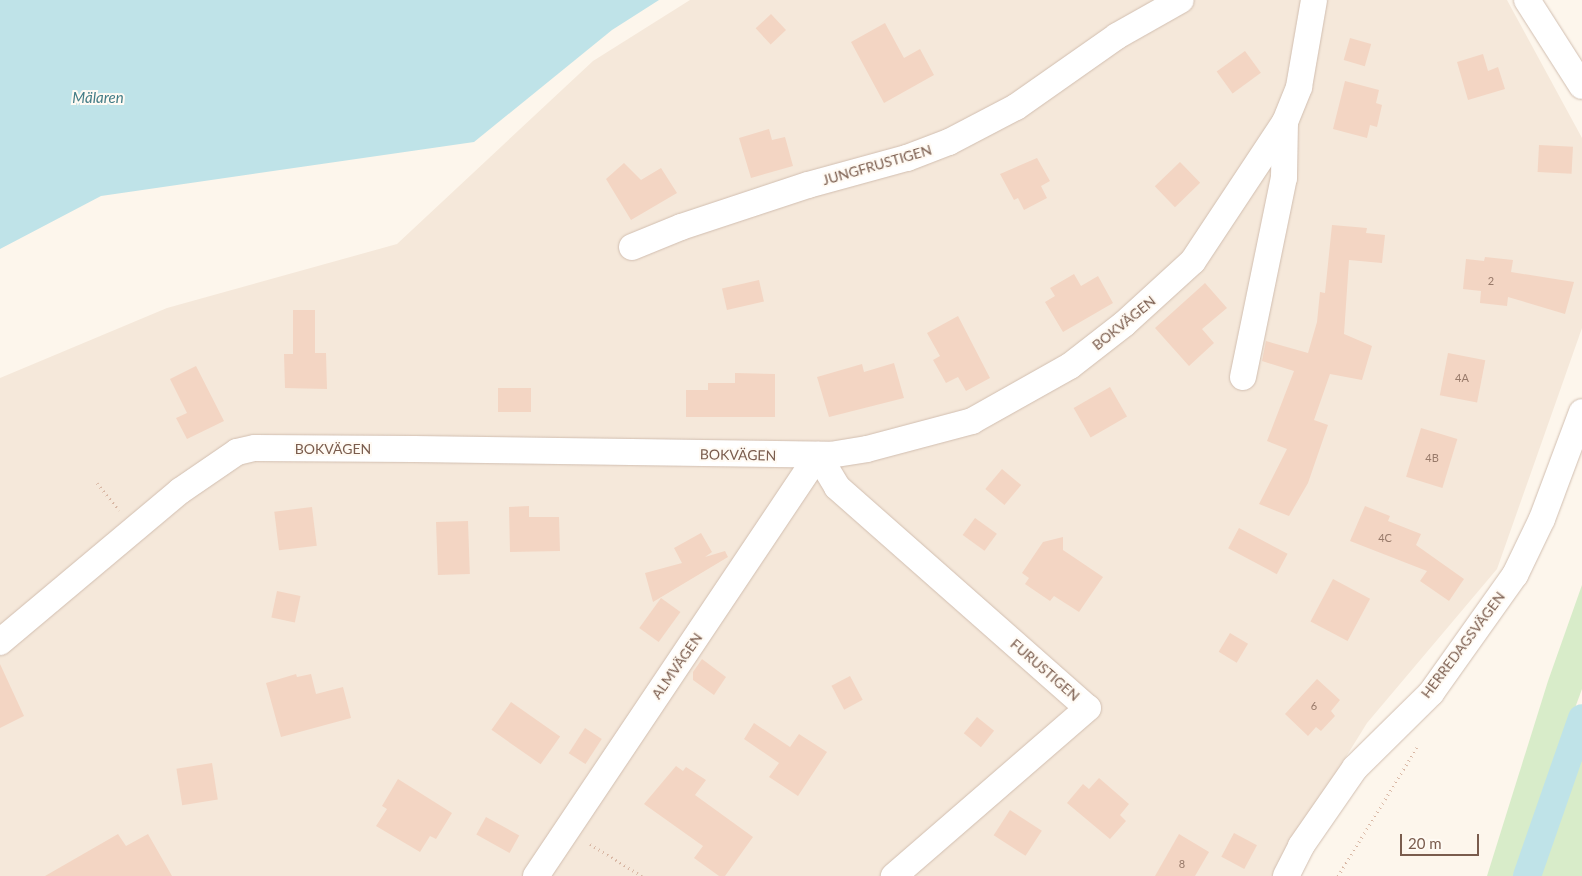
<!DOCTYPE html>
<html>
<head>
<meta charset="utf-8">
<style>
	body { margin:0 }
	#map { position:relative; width:1582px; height:876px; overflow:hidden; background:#fdf6ec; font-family:Lato,sans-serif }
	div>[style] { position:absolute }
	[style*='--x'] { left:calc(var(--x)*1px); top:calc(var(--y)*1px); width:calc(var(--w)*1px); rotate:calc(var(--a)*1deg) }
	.residential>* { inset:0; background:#f5e8da }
	.green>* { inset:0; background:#d8ecc9 }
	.water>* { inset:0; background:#bfe3e8 }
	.canal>* { height:28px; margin:-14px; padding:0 14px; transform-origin:14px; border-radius:14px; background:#bfe3e8 }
	.building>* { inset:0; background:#f3d5c3; transform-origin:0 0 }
	.path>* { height:3px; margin-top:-1.5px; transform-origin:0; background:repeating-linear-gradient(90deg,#d9b8a5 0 1px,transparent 0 5px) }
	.roads { filter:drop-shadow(0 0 1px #d1beb0) drop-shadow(0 0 1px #d1beb0) }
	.minor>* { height:26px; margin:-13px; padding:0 13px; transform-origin:13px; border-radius:13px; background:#fff }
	span { translate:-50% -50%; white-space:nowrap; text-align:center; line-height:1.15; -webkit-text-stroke:4px #fffaf3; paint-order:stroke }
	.number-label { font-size:11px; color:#987a6a }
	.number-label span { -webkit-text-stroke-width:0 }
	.street-label { font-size:14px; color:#7a5c4d }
	.water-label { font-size:15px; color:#437c86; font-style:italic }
	.scale { position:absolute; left:1400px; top:834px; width:79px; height:22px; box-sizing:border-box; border:2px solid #7a5c4d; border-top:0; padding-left:6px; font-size:15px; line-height:18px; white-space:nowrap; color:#7a5c4d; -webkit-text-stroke:4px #fffaf3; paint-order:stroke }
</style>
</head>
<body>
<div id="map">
	<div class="residential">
		<i style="clip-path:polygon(690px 0,1507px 0,1582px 138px,1582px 328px,1497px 569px,1367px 723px,1272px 876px,0 876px,0 378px,167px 308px,397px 244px,593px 61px)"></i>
	</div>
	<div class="green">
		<i style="clip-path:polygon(1582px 585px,1582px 689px,1513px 876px,1487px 876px,1548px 681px)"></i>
		<i style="clip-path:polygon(1582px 753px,1582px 876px,1536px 876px)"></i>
	</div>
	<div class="water">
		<i style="clip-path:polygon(0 0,659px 0,612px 30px,474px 142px,101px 196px,0 249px)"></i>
	</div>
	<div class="canal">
		<i style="--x:1527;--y:876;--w:167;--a:-70.8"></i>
	</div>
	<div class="building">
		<i style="left:771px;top:14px;width:22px;height:21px;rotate:47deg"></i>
		<i style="clip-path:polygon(885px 23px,904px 58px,920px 49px,934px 75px,884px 103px,851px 42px)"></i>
		<i style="left:1350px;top:38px;width:22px;height:23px;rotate:16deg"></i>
		<i style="left:1245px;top:51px;width:27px;height:35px;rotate:54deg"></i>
		<i style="clip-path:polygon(1483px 54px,1488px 71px,1498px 67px,1505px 89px,1468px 100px,1457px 62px)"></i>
		<i style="clip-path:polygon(1345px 81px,1379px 90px,1376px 103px,1382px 105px,1377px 127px,1370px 125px,1367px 138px,1333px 129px)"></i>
		<i style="clip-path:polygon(769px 129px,772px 140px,785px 137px,793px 166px,751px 178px,739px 138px)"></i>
		<i style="left:1539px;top:145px;width:34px;height:27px;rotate:3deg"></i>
		<i style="clip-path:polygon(1037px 158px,1050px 181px,1041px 186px,1047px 198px,1024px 210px,1018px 198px,1014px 200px,1000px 174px)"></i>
		<i style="left:1180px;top:162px;width:29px;height:35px;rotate:46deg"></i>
		<i style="clip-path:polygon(624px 163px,641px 180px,661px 168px,677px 193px,631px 220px,606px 179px)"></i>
		<i style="clip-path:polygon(1332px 225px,1367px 228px,1366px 233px,1385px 235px,1382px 263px,1349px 260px,1344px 334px,1372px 346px,1362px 380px,1330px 374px,1314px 420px,1328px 425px,1308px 483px,1289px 516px,1259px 504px,1287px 449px,1267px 441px,1294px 371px,1262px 361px,1266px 341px,1308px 353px,1317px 322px,1320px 292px,1325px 293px)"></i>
		<i style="clip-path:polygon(1485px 257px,1513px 260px,1511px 272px,1574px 282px,1565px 314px,1508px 297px,1507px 306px,1480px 303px,1481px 291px,1463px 289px,1466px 259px,1484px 261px)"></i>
		<i style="clip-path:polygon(1074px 274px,1081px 286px,1098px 276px,1113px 303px,1063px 332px,1045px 302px,1055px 296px,1050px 288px)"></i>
		<i style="left:759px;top:280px;width:22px;height:38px;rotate:77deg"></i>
		<i style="clip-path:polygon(1205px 283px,1227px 308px,1202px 329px,1214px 343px,1189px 366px,1155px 328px)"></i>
		<i style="clip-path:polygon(293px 310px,315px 310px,315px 353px,326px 353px,327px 389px,285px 388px,284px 354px,293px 354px)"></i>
		<i style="clip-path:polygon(958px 316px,990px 378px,966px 391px,958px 377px,946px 383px,933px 360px,940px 356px,927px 333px)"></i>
		<i style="left:1448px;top:353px;width:38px;height:43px;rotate:11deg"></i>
		<i style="clip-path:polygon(894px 363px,904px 398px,829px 417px,817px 377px,862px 364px,864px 372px)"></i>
		<i style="clip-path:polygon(196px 366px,224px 421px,187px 439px,176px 418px,187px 413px,170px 379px)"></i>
		<i style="clip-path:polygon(735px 373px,775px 374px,775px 417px,686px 417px,686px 390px,708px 390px,708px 383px,735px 383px)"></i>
		<i style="left:1110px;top:387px;width:34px;height:42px;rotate:60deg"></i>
		<i style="left:531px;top:388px;width:24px;height:33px;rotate:90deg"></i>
		<i style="left:1421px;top:428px;width:38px;height:51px;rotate:17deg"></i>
		<i style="left:1002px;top:469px;width:25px;height:26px;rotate:40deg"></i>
		<i style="clip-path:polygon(529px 506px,529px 517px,559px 517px,560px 551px,510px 552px,509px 507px)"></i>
		<i style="clip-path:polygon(1365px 506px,1390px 516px,1388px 521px,1421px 534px,1416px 545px,1464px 579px,1449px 601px,1420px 581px,1427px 571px,1350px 541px)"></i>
		<i style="left:312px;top:507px;width:39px;height:38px;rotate:83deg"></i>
		<i style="left:975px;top:518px;width:27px;height:21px;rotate:36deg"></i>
		<i style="left:468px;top:521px;width:53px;height:32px;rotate:88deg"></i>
		<i style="left:1239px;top:528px;width:55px;height:23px;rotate:28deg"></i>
		<i style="clip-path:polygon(701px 533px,712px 552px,705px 557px,725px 551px,728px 557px,653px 602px,645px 573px,682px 563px,674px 548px)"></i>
		<i style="clip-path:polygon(1063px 537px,1063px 550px,1103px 577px,1079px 612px,1054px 596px,1050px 601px,1025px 584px,1029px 578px,1022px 573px,1043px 542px)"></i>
		<i style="left:1333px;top:579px;width:42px;height:48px;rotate:28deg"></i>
		<i style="left:277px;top:591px;width:24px;height:27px;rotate:12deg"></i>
		<i style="left:661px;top:598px;width:24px;height:37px;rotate:36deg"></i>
		<i style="left:1230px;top:633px;width:21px;height:22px;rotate:31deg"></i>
		<i style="clip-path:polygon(702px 659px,726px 677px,714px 695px,693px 680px,693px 672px)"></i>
		<i style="clip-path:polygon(0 664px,24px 716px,0 728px)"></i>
		<i style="clip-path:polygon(296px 674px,297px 677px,311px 674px,316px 694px,343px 687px,351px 718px,281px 737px,266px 683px)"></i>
		<i style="left:850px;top:676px;width:27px;height:21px;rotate:62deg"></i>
		<i style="clip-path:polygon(1317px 679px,1340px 700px,1331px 711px,1335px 716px,1321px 731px,1316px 727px,1308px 736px,1285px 714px)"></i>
		<i style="left:511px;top:702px;width:60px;height:34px;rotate:35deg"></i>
		<i style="left:977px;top:717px;width:22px;height:21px;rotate:39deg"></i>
		<i style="clip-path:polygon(754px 723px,790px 747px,799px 734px,827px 752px,798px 796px,769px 777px,779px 763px,744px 739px)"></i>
		<i style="left:585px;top:728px;width:20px;height:30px;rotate:33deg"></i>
		<i style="left:212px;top:763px;width:37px;height:36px;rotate:81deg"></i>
		<i style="clip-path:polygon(676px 766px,683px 771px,686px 767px,706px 780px,695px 795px,753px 837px,725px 876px,719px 876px,694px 858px,703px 846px,644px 804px)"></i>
		<i style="clip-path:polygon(1099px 778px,1129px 804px,1120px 815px,1126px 821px,1110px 839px,1067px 803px,1083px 784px,1089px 789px)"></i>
		<i style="clip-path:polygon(398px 779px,452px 813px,436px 839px,430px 836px,420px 852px,376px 826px,387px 809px,382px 806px)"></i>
		<i style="left:1010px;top:810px;width:38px;height:30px;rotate:33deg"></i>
		<i style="left:486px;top:817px;width:38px;height:20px;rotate:29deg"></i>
		<i style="left:1234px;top:833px;width:26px;height:27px;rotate:28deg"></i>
		<i style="clip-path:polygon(118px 834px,126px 846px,148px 834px,172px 876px,45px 876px)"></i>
		<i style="clip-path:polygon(1179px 834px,1209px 852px,1195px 876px,1155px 876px)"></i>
	</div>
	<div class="path">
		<i style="--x:97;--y:483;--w:35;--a:51"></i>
		<i style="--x:590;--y:844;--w:61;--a:31.6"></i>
		<i style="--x:1338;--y:876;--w:151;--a:-58.5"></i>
	</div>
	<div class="roads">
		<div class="minor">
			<i style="--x:1527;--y:0;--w:102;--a:57.4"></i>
			<i style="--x:632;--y:247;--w:53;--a:-22.2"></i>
			<i style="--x:681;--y:227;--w:134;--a:-18.3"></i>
			<i style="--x:808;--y:185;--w:103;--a:-15.3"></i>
			<i style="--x:907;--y:158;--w:45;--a:-20.9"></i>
			<i style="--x:949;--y:142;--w:76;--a:-27.6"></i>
			<i style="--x:1016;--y:107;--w:123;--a:-35.1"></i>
			<i style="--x:1117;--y:36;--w:73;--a:-29.4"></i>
			<i style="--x:1243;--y:377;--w:203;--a:-78.4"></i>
			<i style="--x:1284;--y:178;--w:56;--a:-89"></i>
			<i style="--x:0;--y:642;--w:235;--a:-40"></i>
			<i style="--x:180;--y:491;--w:69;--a:-34.4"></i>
			<i style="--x:237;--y:452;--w:18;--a:-13"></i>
			<i style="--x:255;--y:448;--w:159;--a:0.4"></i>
			<i style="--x:414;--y:449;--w:416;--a:0.8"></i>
			<i style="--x:830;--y:455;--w:37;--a:-9"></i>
			<i style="--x:867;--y:449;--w:109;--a:-14.9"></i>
			<i style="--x:972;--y:421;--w:112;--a:-29.3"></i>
			<i style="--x:1070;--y:366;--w:68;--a:-37.9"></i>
			<i style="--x:1124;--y:324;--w:93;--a:-42.4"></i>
			<i style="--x:1193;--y:261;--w:167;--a:-56.5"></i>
			<i style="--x:1285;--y:122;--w:38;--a:-68"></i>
			<i style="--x:1299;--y:87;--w:88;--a:-80.2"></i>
			<i style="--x:536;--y:876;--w:507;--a:-56.18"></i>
			<i style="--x:818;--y:455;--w:37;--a:59"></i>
			<i style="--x:837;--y:487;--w:334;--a:41.4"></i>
			<i style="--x:1088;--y:708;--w:257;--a:139.1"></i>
			<i style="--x:1286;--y:876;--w:34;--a:-63"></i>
			<i style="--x:1301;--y:846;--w:95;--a:-55.3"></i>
			<i style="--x:1355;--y:768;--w:107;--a:-44.6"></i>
			<i style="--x:1431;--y:693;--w:145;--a:-54.6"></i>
			<i style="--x:1515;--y:575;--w:62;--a:-64.3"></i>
			<i style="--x:1542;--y:519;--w:114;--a:-69.5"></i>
		</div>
	</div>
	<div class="number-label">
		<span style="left:1491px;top:281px">2</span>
		<span style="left:1462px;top:378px">4A</span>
		<span style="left:1432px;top:458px">4B</span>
		<span style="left:1385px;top:538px">4C</span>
		<span style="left:1314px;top:706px">6</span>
		<span style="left:1182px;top:864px">8</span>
	</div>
	<div class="street-label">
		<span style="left:877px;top:165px;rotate:-16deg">JUNGFRUSTIGEN</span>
		<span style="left:1124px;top:323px;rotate:-39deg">BOKVÄGEN</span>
		<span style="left:333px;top:449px">BOKVÄGEN</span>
		<span style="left:738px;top:455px;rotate:1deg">BOKVÄGEN</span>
		<span style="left:1463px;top:645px;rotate:-53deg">HERREDAGSVÄGEN</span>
		<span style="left:677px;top:666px;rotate:-55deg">ALMVÄGEN</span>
		<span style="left:1045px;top:670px;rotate:41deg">FURUSTIGEN</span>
	</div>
	<div class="water-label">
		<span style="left:98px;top:98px">Mälaren</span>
	</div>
	<div class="scale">20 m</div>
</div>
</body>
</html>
